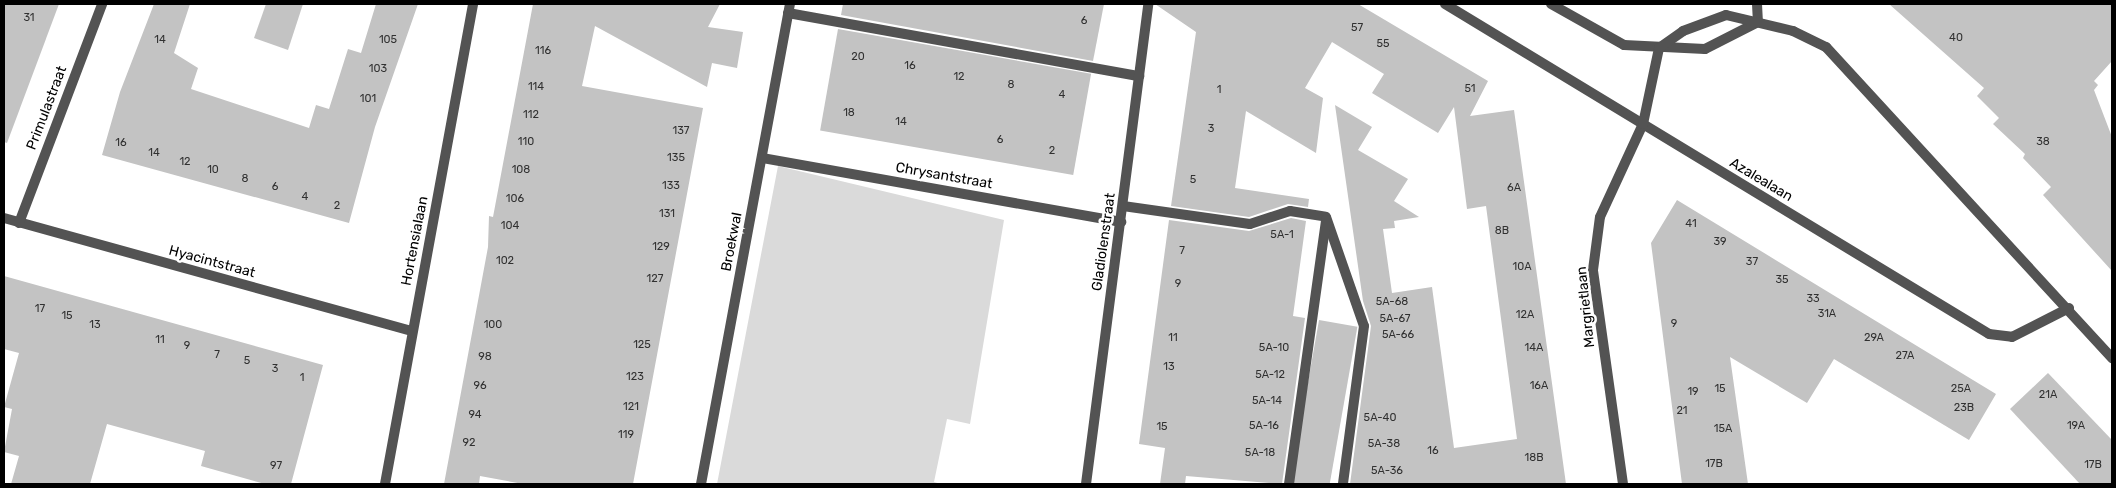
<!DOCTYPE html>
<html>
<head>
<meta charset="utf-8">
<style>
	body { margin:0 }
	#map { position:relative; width:2116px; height:488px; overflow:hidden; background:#fff; font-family:Rubik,sans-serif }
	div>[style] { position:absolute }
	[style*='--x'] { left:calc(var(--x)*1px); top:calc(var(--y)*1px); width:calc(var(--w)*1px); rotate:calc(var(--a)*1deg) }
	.green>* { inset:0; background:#dadada }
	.building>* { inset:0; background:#c3c3c3; transform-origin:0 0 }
	.lane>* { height:10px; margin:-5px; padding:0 5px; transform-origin:5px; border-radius:5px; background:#535353 }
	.street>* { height:10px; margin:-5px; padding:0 5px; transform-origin:5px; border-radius:5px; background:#535353 }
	span { translate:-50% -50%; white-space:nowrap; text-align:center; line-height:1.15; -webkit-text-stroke:5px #fff; paint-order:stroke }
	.number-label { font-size:11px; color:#313131 }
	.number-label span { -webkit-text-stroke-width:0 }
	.street-label { font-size:14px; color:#000 }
	.frame { position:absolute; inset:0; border:5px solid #000; pointer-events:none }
</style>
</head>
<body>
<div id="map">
	<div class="green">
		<i style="clip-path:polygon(778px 166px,1004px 220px,970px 424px,947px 419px,934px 482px,941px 484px,717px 484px)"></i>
	</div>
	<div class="building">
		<i style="clip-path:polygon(4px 4px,59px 4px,7px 143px,4px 142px)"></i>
		<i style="clip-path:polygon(154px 4px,190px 4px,174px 53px,198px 68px,191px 89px,309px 128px,316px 105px,329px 109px,348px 49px,361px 53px,376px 4px,418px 4px,375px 127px,349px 223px,102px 155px,120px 92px)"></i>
		<i style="clip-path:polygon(266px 4px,303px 4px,288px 50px,254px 38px)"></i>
		<i style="clip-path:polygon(533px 4px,720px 4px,708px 27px,743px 32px,737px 68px,712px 63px,707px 87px,595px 26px,582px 86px,703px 108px,633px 484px,523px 484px,480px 476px,479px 484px,444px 484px,488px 247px,489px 216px,493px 217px)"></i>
		<i style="clip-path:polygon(843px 4px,1104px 4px,1093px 61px,841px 15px)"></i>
		<i style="clip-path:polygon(1155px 4px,1358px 4px,1488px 81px,1470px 116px,1514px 110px,1566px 484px,1350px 484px,1371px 326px,1363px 301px,1335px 105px,1372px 127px,1358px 150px,1408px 179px,1394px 201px,1419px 217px,1394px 221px,1395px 228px,1383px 229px,1392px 293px,1432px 287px,1454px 448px,1517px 439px,1486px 206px,1467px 209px,1454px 107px,1438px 133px,1372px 93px,1384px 74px,1332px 42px,1305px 88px,1323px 98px,1316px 153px,1246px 111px,1235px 188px,1309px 199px,1308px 207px,1288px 204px,1249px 217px,1171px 206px,1196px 32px)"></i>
		<i style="clip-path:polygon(1889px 4px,2112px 4px,2112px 61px,2094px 81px,2098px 85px,2094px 90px,2112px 137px,2112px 271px,2043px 195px,2051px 187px,2023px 158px,2025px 154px,1993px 124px,1999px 118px,1977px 96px,1984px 88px)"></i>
		<i style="left:838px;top:29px;width:257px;height:103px;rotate:10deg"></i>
		<i style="clip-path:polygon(1677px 200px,1996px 394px,1969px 440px,1834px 359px,1807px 403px,1730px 357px,1748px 484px,1682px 484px,1651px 243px)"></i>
		<i style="clip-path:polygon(1291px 218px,1306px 221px,1293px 316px,1305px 318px,1282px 484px,1186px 476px,1185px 484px,1160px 484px,1165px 448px,1139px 444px,1169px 220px,1249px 231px)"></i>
		<i style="clip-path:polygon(4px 276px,323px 365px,291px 484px,265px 484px,201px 466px,205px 451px,107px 424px,90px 484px,11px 484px,19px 456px,4px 452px,12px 409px,4px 407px,19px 353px,4px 349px)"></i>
		<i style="left:1319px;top:320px;width:39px;height:166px;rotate:10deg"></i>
		<i style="clip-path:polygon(2048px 373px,2112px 440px,2112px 484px,2080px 484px,2010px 409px)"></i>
	</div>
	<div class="lane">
		<i style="--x:1123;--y:206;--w:128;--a:8.1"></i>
		<i style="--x:1250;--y:224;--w:42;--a:-18"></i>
		<i style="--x:1290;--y:211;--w:36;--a:9"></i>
		<i style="--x:1326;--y:217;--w:115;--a:70.8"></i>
		<i style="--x:1364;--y:326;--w:159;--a:97.6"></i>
		<i style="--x:1289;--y:484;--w:267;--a:-82"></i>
	</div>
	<div class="street">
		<i style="--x:1445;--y:4;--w:636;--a:31.24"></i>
		<i style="--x:1989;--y:334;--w:23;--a:7"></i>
		<i style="--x:2012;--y:337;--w:64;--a:-27"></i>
		<i style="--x:1551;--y:4;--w:84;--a:29.3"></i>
		<i style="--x:1624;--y:45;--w:81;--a:2.8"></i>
		<i style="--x:1705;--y:49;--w:59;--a:-27"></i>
		<i style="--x:1757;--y:4;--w:18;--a:87"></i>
		<i style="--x:788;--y:13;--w:357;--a:10.2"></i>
		<i style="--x:762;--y:158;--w:365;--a:10.1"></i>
		<i style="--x:4;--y:218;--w:423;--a:15.5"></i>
		<i style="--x:19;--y:223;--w:234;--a:-69.2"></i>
		<i style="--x:385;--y:484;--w:488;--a:-79.6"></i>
		<i style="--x:701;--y:484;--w:488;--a:-79.5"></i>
		<i style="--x:1086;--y:484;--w:484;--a:-82.6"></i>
		<i style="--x:1623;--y:484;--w:216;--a:-98"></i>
		<i style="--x:1593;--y:270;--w:53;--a:-82.5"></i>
		<i style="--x:1600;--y:217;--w:102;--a:-65.2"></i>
		<i style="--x:1643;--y:124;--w:78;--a:-78.1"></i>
		<i style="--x:1659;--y:48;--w:29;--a:-35"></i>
		<i style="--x:1683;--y:31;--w:46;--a:-20.4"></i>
		<i style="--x:1726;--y:15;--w:69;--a:13.4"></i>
		<i style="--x:1793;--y:31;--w:37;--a:26"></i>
		<i style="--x:1826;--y:47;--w:423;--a:47.4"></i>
	</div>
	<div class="number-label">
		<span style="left:29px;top:18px">31</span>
		<span style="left:1084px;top:21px">6</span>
		<span style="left:1357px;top:28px">57</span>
		<span style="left:1956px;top:38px">40</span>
		<span style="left:160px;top:40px">14</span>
		<span style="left:388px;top:40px">105</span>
		<span style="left:1383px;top:44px">55</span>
		<span style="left:543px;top:51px">116</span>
		<span style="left:858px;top:57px">20</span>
		<span style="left:910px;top:66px">16</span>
		<span style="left:378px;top:69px">103</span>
		<span style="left:959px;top:77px">12</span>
		<span style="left:1011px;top:85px">8</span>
		<span style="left:536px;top:87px">114</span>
		<span style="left:1470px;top:89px">51</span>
		<span style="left:1219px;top:90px">1</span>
		<span style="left:1062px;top:95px">4</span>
		<span style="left:368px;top:99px">101</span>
		<span style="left:849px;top:113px">18</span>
		<span style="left:531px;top:115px">112</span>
		<span style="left:901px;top:122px">14</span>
		<span style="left:1211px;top:129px">3</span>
		<span style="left:681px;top:131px">137</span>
		<span style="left:1000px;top:140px">6</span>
		<span style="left:526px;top:142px">110</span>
		<span style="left:2043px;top:142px">38</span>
		<span style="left:121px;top:143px">16</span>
		<span style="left:1052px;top:151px">2</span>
		<span style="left:154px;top:153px">14</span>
		<span style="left:676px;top:158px">135</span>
		<span style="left:185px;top:162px">12</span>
		<span style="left:213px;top:170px">10</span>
		<span style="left:521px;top:170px">108</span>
		<span style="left:245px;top:179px">8</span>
		<span style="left:1193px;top:180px">5</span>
		<span style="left:671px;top:186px">133</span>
		<span style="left:275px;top:187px">6</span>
		<span style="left:1514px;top:188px">6A</span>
		<span style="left:305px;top:197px">4</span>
		<span style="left:515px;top:199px">106</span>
		<span style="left:337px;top:206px">2</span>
		<span style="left:667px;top:214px">131</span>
		<span style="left:1691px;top:224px">41</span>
		<span style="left:510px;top:226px">104</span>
		<span style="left:1502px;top:231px">8B</span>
		<span style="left:1282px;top:235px">5A-1</span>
		<span style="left:1720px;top:242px">39</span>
		<span style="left:661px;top:247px">129</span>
		<span style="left:1182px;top:251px">7</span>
		<span style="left:505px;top:261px">102</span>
		<span style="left:1752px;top:262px">37</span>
		<span style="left:1522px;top:267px">10A</span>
		<span style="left:655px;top:279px">127</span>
		<span style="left:1782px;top:280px">35</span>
		<span style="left:1178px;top:284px">9</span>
		<span style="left:1813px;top:299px">33</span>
		<span style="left:1392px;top:302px">5A-68</span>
		<span style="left:40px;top:309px">17</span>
		<span style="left:1827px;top:314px">31A</span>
		<span style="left:1525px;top:315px">12A</span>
		<span style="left:67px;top:316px">15</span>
		<span style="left:1395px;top:319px">5A-67</span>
		<span style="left:1674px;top:324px">9</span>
		<span style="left:95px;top:325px">13</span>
		<span style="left:493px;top:325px">100</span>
		<span style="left:1398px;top:335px">5A-66</span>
		<span style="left:1173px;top:338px">11</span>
		<span style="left:1874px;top:338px">29A</span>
		<span style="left:160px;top:340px">11</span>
		<span style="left:642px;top:345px">125</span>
		<span style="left:187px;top:346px">9</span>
		<span style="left:1274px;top:348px">5A-10</span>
		<span style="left:1534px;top:348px">14A</span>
		<span style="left:217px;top:355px">7</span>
		<span style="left:1905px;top:356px">27A</span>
		<span style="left:485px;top:357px">98</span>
		<span style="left:247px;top:361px">5</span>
		<span style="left:1169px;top:367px">13</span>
		<span style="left:275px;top:369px">3</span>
		<span style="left:1270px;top:375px">5A-12</span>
		<span style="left:635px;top:377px">123</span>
		<span style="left:302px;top:378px">1</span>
		<span style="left:480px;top:386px">96</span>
		<span style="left:1539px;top:386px">16A</span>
		<span style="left:1720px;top:389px">15</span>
		<span style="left:1961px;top:389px">25A</span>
		<span style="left:1693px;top:392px">19</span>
		<span style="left:2048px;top:395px">21A</span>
		<span style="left:1267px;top:401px">5A-14</span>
		<span style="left:631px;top:407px">121</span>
		<span style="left:1964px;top:408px">23B</span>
		<span style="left:1682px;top:411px">21</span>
		<span style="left:475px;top:415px">94</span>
		<span style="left:1380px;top:418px">5A-40</span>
		<span style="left:1264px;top:426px">5A-16</span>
		<span style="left:2076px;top:426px">19A</span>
		<span style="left:1162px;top:427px">15</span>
		<span style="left:1723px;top:429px">15A</span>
		<span style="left:626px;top:435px">119</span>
		<span style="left:469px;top:443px">92</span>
		<span style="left:1384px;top:444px">5A-38</span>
		<span style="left:1433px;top:451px">16</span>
		<span style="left:1260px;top:453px">5A-18</span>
		<span style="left:1534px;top:458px">18B</span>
		<span style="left:1714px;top:464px">17B</span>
		<span style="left:2093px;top:465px">17B</span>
		<span style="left:276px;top:466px">97</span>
		<span style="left:1387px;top:471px">5A-36</span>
	</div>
	<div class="street-label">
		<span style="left:47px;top:108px;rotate:-69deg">Primulastraat</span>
		<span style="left:944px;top:176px;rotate:10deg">Chrysantstraat</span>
		<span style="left:1761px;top:180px;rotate:31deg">Azalealaan</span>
		<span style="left:415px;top:241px;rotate:-79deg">Hortensialaan</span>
		<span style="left:732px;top:242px;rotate:-79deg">Broekwal</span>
		<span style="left:1104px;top:242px;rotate:-82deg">Gladiolenstraat</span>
		<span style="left:212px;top:262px;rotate:15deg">Hyacintstraat</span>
		<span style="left:1586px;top:307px;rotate:-96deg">Margrietlaan</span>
	</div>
	<div class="frame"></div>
</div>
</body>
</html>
